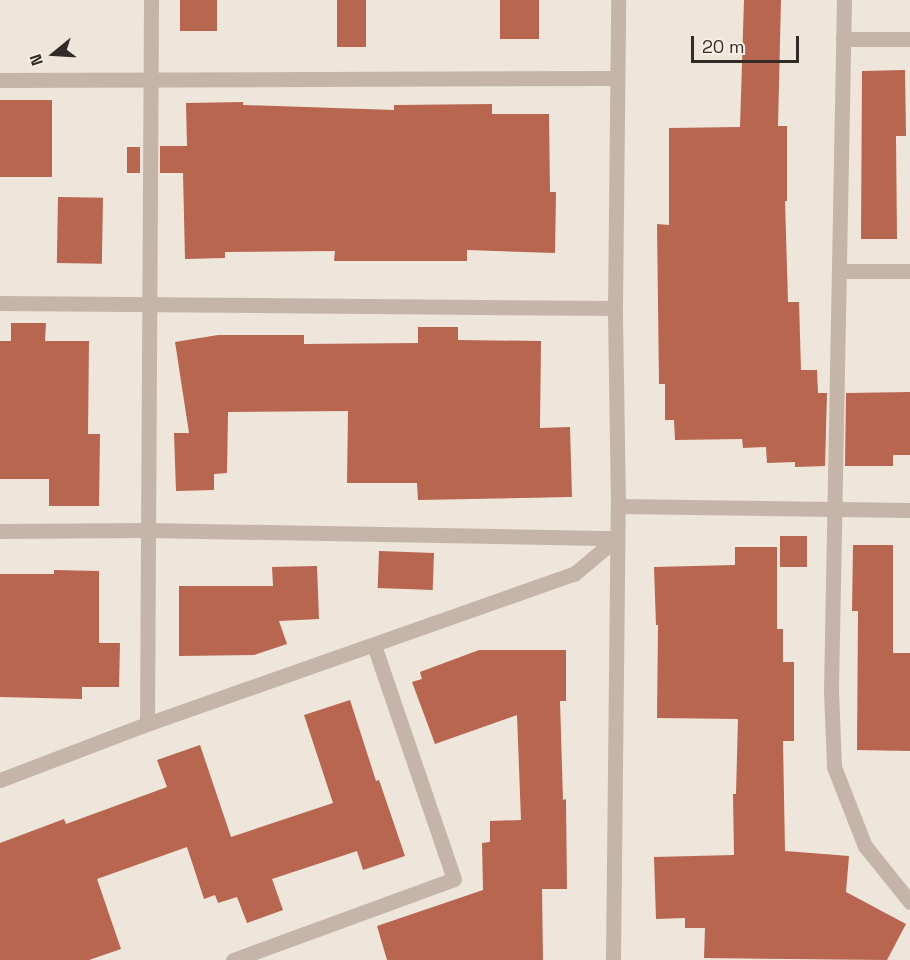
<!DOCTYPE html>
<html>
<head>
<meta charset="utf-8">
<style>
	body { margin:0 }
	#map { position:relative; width:910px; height:960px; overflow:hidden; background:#eee5db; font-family:"Space Grotesk",sans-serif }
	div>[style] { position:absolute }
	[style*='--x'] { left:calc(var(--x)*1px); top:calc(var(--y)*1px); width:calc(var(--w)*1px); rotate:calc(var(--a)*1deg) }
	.building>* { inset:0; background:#b8664f; transform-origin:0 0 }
	.minor>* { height:15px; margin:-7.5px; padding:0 7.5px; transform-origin:7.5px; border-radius:7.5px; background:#c5b5a8 }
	span { translate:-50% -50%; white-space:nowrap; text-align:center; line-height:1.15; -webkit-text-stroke:5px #f7efe6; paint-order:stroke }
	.north { position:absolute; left:24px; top:24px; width:60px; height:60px; -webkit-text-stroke:4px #f7efe6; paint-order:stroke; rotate:252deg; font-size:16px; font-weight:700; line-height:24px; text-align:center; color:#332b27 }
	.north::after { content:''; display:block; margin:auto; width:21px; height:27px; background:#332b27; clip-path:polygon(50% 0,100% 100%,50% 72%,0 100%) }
	.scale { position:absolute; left:691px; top:36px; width:108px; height:27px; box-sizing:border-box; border:3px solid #332b27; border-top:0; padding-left:8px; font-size:18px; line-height:21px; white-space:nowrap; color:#332b27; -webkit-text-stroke:4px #f7efe6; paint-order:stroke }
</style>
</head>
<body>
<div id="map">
	<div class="building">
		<i style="left:180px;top:0;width:37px;height:31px"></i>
		<i style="left:337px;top:0;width:29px;height:47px"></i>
		<i style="left:500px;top:0;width:39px;height:39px"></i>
		<i style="clip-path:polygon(744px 0,781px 0,778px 126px,787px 126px,787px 201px,785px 201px,788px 302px,799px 302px,801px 370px,817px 370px,818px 393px,827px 393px,825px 466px,795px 467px,795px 462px,767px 463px,766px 447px,743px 448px,742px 439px,675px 440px,674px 420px,665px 420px,665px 384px,659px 384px,657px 224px,669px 225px,669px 128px,740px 127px)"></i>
		<i style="clip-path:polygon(905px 70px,906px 136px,896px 136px,897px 239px,861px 239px,862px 71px)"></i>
		<i style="left:0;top:100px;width:52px;height:77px"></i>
		<i style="clip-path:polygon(243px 102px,243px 105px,394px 110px,394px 105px,492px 104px,492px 114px,549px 114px,550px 192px,556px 192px,555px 253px,467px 250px,467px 261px,334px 261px,335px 251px,225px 252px,225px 258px,185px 259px,183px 173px,160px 173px,160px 146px,187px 146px,186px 103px)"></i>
		<i style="left:127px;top:147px;width:13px;height:26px"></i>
		<i style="left:58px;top:197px;width:45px;height:66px;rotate:1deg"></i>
		<i style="clip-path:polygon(11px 323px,46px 323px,45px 341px,89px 341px,88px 434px,100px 434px,99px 506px,49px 506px,49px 479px,0 479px,0 341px,11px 341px)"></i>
		<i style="clip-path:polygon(418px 327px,458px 327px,458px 340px,541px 341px,540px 428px,570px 427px,572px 497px,418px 500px,417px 483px,347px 483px,348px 411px,228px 412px,227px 473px,214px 474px,214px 490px,176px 491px,174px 433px,189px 433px,175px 342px,218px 335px,304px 335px,304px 344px,418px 343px)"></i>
		<i style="clip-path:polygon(910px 392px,910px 455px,893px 455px,893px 466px,845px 466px,846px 393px)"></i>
		<i style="left:780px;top:536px;width:27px;height:31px"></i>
		<i style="clip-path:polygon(853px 545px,893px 545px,893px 653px,910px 653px,910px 751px,857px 750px,858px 611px,852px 611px)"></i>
		<i style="clip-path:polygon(735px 547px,777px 547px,777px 629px,783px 629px,783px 662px,794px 662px,794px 741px,783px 741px,785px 851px,849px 856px,846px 892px,906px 924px,887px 960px,704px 958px,705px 928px,685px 928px,685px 918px,656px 919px,654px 857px,734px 855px,733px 794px,736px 794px,738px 719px,657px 718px,658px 625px,656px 625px,654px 567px,735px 565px)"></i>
		<i style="left:379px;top:551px;width:55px;height:37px;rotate:2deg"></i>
		<i style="clip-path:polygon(317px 566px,319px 619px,279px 621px,287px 644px,254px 655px,179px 656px,179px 586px,273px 586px,272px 567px)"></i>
		<i style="clip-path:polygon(54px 570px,99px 571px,99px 643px,120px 643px,119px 687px,82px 687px,82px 699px,0 697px,0 574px,54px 574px)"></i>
		<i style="clip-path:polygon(479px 650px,566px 650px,566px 701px,560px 701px,563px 800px,566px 799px,567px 889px,542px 889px,543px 960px,387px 960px,377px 926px,483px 890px,482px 843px,490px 842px,490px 821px,521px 820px,517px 715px,435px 744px,412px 682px,422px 679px,420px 672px)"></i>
		<i style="clip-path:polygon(350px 700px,376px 781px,379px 780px,405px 856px,363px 870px,357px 851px,272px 879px,283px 910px,247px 923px,237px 897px,218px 903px,215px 895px,204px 899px,187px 847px,97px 879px,121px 949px,89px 960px,0 960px,0 843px,64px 819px,66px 824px,167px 787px,157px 760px,200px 745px,231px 837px,333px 803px,304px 715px)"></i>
	</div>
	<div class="minor">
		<i style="--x:844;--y:0;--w:691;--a:91.08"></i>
		<i style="--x:831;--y:691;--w:76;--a:87.7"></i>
		<i style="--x:834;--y:767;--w:85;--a:68.6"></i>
		<i style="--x:865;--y:846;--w:72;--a:51.2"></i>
		<i style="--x:843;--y:39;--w:67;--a:0"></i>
		<i style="--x:0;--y:80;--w:617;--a:-0.19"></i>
		<i style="--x:840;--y:271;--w:70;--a:0"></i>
		<i style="--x:0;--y:303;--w:615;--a:0.47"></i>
		<i style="--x:618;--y:506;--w:292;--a:0.8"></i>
		<i style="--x:0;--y:531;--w:147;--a:-0.4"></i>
		<i style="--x:147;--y:530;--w:470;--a:1"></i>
		<i style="--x:147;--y:724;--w:724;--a:-89.68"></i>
		<i style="--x:0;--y:780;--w:157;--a:-20.9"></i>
		<i style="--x:147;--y:724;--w:453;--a:-19.4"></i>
		<i style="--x:574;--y:574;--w:56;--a:-39.9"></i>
		<i style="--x:233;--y:960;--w:235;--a:-20.1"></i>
		<i style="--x:454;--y:879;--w:246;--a:-108.9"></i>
		<i style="--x:613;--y:960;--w:454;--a:-89.4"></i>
		<i style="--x:618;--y:506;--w:198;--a:-90.9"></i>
		<i style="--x:615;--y:308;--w:308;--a:-89.4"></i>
	</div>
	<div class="north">N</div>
	<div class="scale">20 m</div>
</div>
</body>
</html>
